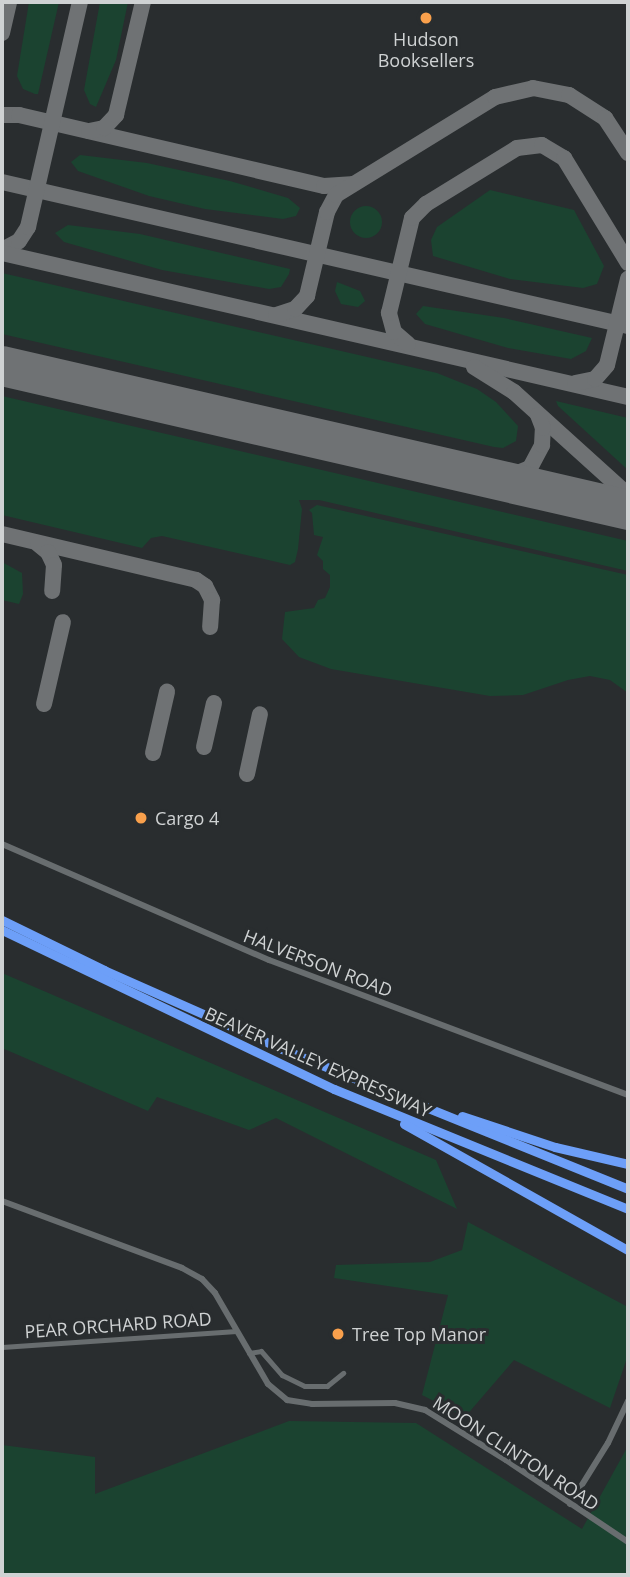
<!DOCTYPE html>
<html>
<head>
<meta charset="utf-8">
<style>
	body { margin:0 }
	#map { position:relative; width:630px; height:1577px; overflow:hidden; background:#292d2f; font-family:"Open Sans",sans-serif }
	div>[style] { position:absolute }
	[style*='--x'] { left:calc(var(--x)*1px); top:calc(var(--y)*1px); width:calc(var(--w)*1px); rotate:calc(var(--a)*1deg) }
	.green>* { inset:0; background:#1b4330 }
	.round { border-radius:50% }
	.taxiway>* { height:16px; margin:-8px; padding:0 8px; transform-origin:8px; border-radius:8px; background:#6f7274 }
	.runway>* { height:40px; margin:-20px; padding:0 20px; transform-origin:20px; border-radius:20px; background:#6f7274 }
	.minor>* { height:5px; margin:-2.5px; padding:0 2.5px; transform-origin:2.5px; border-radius:2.5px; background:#686d6f }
	.tertiary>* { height:6px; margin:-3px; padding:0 3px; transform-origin:3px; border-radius:3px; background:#686d6f }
	.motorway>* { height:9px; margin:-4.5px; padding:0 4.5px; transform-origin:4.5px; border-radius:4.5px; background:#6d9ff8 }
	.dots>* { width:19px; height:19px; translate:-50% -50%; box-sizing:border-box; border:4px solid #292d2f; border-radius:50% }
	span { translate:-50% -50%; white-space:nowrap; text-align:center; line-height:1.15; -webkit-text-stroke:6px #292d2f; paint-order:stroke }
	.poi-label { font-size:18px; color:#cfd2d3 }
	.left { translate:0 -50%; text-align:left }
	.street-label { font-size:18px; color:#cfd2d3 }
	.frame { position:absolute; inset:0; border:4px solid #cfd2d3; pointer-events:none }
</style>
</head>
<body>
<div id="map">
	<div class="green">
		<i style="clip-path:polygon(29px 2px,59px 2px,38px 94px,35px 94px,23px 89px,17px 76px)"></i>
		<i style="clip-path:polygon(100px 2px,128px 2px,116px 60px,96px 107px,90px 104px,84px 90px)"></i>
		<i style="clip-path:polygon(80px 155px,147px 163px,230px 181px,288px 198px,300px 208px,296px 216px,283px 219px,205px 209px,149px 196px,78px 171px,71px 162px)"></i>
		<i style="clip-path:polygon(490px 190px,574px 210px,604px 266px,597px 284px,583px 288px,510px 279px,433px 256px,431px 240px,437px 227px)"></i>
		<i class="round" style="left:350px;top:206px;width:32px;height:32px"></i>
		<i style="clip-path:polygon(68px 225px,140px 234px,290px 269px,289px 274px,281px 287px,269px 289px,162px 270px,64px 242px,55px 233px)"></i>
		<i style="clip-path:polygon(2px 273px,437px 373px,477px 389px,496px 402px,518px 426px,516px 441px,503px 448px,494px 447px,2px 334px)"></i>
		<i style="clip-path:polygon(337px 282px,360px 291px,365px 301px,358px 307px,341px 304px,335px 291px)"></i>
		<i style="clip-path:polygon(423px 306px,504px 318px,592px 338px,586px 351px,571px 359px,508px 348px,425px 324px,416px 314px)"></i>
		<i style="clip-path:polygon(2px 396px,628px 541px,628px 571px,319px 500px,299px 500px,302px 509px,298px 549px,295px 562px,290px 565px,162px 536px,151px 538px,142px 548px,2px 515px)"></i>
		<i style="clip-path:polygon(556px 401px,628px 418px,628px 470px,558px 406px)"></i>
		<i style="clip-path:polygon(317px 505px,628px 575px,628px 693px,610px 680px,590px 676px,568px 680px,523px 695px,490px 696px,331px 669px,299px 657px,282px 639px,285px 612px,314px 608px,318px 600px,325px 598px,330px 587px,330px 575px,323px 569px,323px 561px,317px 555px,323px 537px,314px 535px,312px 513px,309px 510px)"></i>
		<i style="clip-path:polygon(2px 562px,22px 573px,23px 594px,19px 604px,2px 600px)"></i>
		<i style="clip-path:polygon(2px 973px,436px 1160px,457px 1209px,276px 1118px,249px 1130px,157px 1097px,148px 1111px,2px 1048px)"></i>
		<i style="clip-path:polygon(468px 1222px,628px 1307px,628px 1355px,610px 1408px,514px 1360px,465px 1417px,422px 1395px,448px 1295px,334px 1278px,336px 1265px,430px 1262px,462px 1250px)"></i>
		<i style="clip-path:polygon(289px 1421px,416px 1423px,582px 1529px,628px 1446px,628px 1575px,2px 1575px,2px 1445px,95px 1457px,95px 1494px)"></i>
	</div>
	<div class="taxiway">
		<i style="--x:2;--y:33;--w:32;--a:-77"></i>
		<i style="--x:2;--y:115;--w:17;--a:0"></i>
		<i style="--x:19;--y:115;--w:313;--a:13.1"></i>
		<i style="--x:324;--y:186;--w:27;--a:-4"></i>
		<i style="--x:89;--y:131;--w:15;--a:-11"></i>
		<i style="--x:104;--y:128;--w:18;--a:-47"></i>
		<i style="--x:116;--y:115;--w:116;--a:-76.6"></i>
		<i style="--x:2;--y:182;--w:642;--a:12.95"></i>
		<i style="--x:2;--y:250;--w:19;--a:-28"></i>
		<i style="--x:19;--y:241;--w:17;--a:-57"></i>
		<i style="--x:28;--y:227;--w:231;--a:-77"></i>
		<i style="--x:2;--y:253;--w:642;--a:12.95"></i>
		<i style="--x:276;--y:315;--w:20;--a:-18"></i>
		<i style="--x:295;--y:309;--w:18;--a:-47"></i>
		<i style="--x:307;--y:296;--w:86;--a:-76.6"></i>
		<i style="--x:327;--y:212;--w:19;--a:-62"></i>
		<i style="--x:336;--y:195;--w:187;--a:-31.6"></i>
		<i style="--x:495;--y:97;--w:39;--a:-13"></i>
		<i style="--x:533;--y:88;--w:37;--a:11"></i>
		<i style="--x:569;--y:95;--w:43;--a:32.6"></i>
		<i style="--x:605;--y:118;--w:42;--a:56.7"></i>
		<i style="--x:408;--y:344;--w:18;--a:-139"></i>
		<i style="--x:394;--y:332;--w:20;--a:-105"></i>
		<i style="--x:389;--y:313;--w:98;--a:-76.4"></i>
		<i style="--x:412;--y:218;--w:20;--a:-45"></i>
		<i style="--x:426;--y:204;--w:107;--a:-31.6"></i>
		<i style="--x:517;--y:148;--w:25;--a:-7"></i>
		<i style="--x:542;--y:145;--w:26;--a:31"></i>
		<i style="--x:564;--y:158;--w:123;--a:58.6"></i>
		<i style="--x:474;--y:367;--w:47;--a:32"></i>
		<i style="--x:514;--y:392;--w:154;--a:42.1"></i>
		<i style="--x:575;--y:383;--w:20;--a:-11"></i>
		<i style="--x:595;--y:379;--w:18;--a:-49"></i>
		<i style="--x:607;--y:365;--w:89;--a:-76.3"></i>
		<i style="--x:473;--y:474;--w:32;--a:7"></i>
		<i style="--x:505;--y:478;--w:27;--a:-22"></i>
		<i style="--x:530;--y:468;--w:26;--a:-62"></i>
		<i style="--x:542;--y:445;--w:17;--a:-87"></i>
		<i style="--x:543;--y:428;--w:14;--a:-111"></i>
		<i style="--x:2;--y:534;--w:199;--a:13.3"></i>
		<i style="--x:196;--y:580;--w:11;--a:34"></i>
		<i style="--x:205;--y:586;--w:16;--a:63"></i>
		<i style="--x:212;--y:600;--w:27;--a:94"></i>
		<i style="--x:38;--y:544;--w:13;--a:39"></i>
		<i style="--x:48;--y:552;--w:14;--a:65"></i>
		<i style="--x:54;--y:565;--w:26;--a:94"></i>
		<i style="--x:44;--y:704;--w:84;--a:-77"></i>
		<i style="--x:204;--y:747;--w:45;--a:-77.2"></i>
		<i style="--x:153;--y:753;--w:63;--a:-77.1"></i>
		<i style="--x:247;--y:774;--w:61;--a:-77.8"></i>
	</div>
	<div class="runway">
		<i style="--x:2;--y:366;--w:642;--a:12.95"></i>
	</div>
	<div class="minor">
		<i style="--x:2;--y:1347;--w:235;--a:-3.9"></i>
		<i style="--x:249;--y:1353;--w:12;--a:-9"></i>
		<i style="--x:261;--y:1351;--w:32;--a:49"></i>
		<i style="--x:282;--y:1375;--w:25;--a:26"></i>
		<i style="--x:305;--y:1386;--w:22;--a:0"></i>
		<i style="--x:327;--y:1386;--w:21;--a:-39"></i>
	</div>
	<div class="tertiary">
		<i style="--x:2;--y:844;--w:291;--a:23.5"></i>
		<i style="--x:269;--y:960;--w:384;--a:20.6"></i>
		<i style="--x:2;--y:1201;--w:192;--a:20.4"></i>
		<i style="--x:182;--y:1268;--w:23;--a:29"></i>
		<i style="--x:202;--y:1279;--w:19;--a:47"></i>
		<i style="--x:215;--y:1293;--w:105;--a:59.8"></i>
		<i style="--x:268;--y:1384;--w:25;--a:40"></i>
		<i style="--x:287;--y:1400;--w:25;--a:9"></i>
		<i style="--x:312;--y:1404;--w:83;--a:-0.7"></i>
		<i style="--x:395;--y:1403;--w:31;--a:13"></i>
		<i style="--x:425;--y:1410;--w:95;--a:31.7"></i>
		<i style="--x:506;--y:1460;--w:147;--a:33.9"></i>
		<i style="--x:570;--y:1504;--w:72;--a:-58.1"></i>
		<i style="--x:608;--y:1443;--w:47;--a:-64.5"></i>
	</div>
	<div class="motorway">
		<i style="--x:2;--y:920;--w:114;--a:26.1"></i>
		<i style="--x:104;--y:970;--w:195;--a:23.9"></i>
		<i style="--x:282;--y:1049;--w:373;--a:22"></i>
		<i style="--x:2;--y:930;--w:368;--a:25.6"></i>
		<i style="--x:334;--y:1089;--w:318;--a:22.2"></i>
		<i style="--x:462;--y:1116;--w:98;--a:18.4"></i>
		<i style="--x:555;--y:1147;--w:75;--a:13.1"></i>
		<i style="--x:404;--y:1124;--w:257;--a:29.4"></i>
	</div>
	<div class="dots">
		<i style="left:426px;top:18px;background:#f9a04c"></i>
		<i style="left:141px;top:818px;background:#f9a04c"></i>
		<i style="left:338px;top:1334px;background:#f9a04c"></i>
	</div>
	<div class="poi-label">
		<span style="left:426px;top:50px">Hudson<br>Booksellers</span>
		<span class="left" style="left:155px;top:818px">Cargo 4</span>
		<span class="left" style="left:352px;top:1334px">Tree Top Manor</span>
	</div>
	<div class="street-label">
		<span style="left:318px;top:963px;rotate:21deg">HALVERSON ROAD</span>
		<span style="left:318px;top:1062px;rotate:24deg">BEAVER VALLEY EXPRESSWAY</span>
		<span style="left:118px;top:1325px;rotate:-4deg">PEAR ORCHARD ROAD</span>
		<span style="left:516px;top:1453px;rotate:33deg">MOON CLINTON ROAD</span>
	</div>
	<div class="frame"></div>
</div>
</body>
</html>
